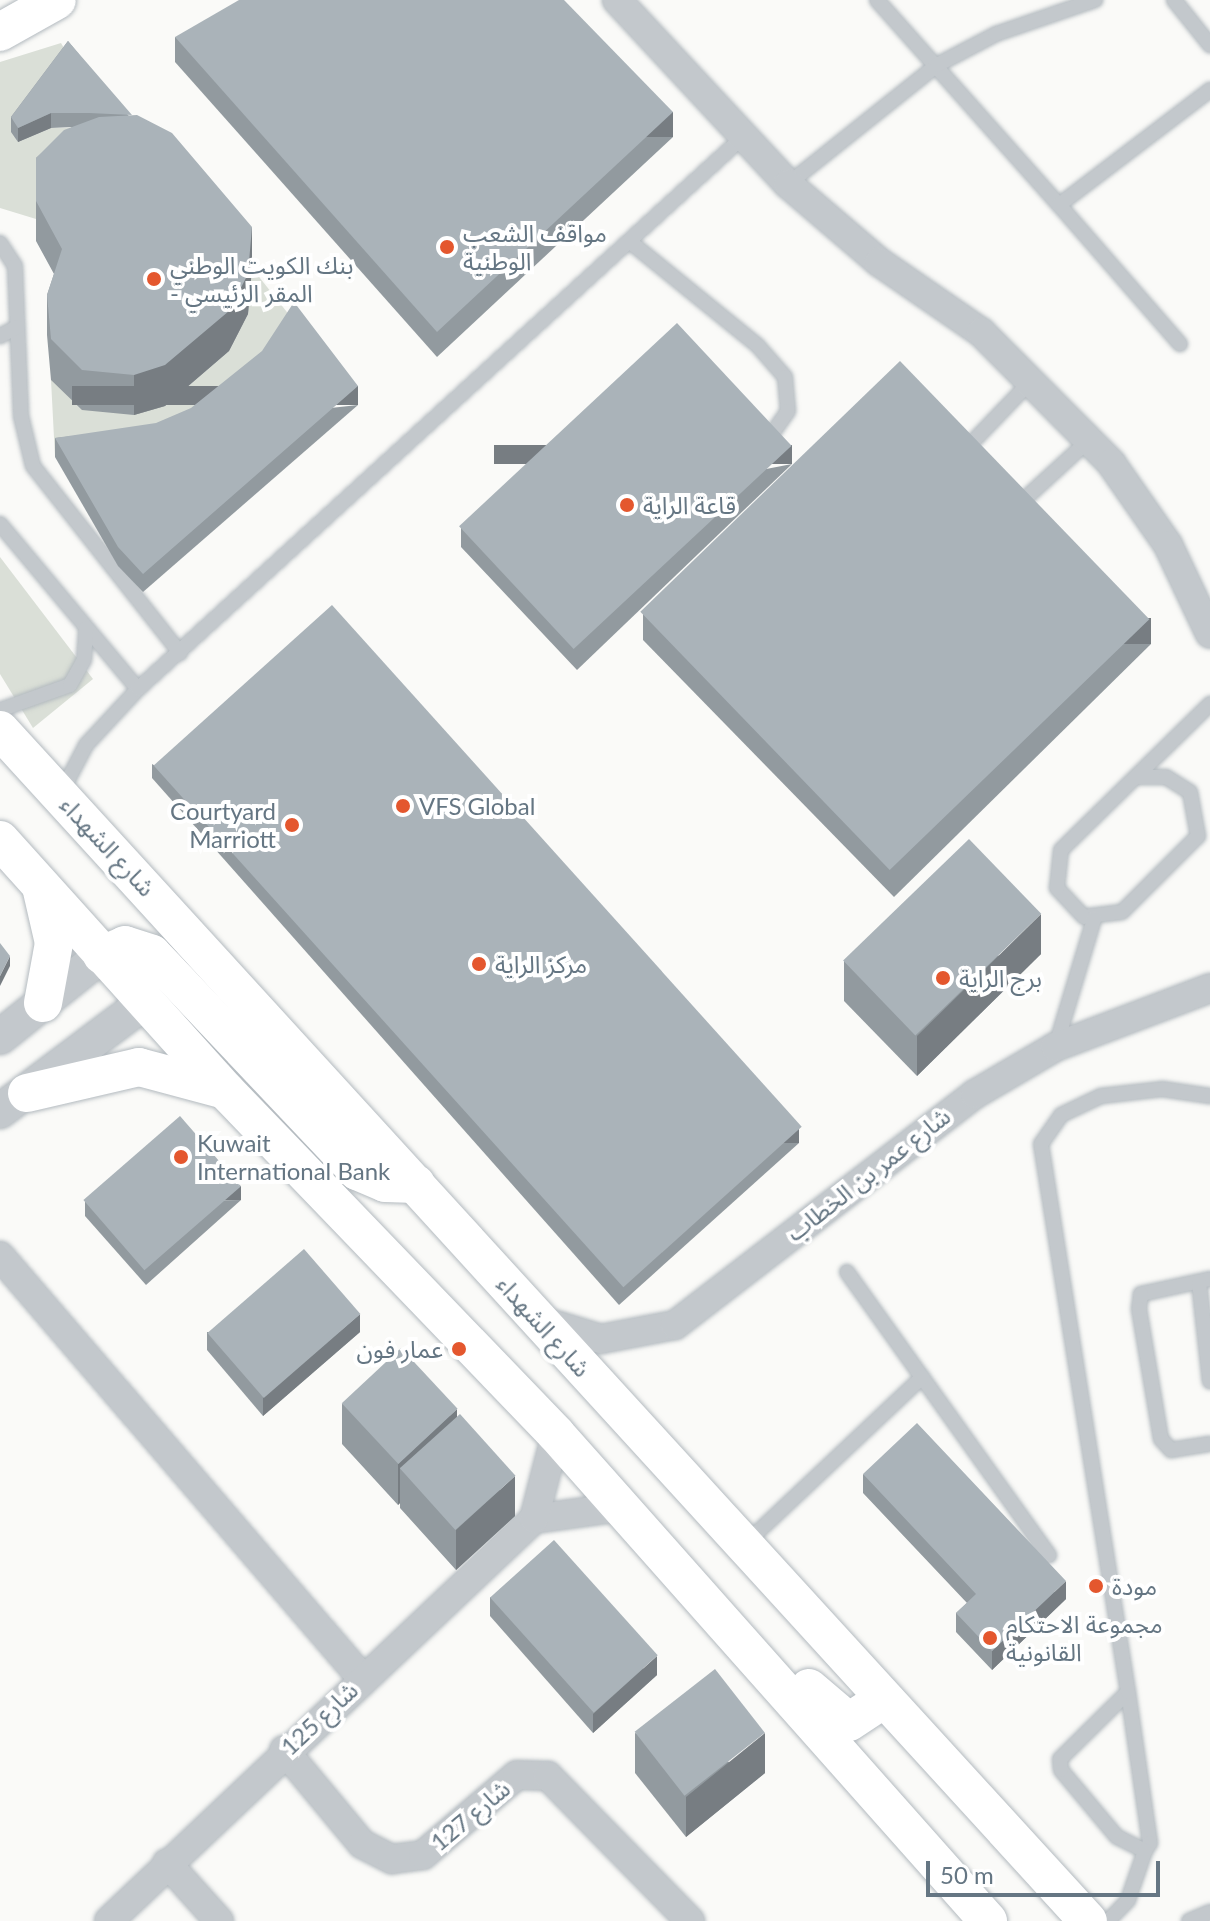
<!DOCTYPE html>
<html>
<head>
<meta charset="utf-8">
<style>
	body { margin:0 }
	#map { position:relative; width:1210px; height:1921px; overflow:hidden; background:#fafaf8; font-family:Lato,"Noto Sans Arabic",sans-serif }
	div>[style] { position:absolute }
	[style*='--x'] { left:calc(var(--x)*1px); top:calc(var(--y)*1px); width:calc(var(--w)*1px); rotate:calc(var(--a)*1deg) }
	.green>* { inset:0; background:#dadfd7 }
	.roads { filter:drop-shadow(0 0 2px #b3babf) drop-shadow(0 0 2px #b3babf) }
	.service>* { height:14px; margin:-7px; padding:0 7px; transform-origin:7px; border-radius:7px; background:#c3c8cc }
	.minor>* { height:28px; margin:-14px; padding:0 14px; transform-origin:14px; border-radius:14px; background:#c3c8cc }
	.tertiary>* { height:34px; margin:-17px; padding:0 17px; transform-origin:17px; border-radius:17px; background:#c3c8cc }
	.secondary>* { height:38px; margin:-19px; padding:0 19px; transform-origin:19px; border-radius:19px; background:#fff }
	.wall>* { inset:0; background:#929a9f }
	.shaded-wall>* { inset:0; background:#777d82; transform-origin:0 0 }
	.building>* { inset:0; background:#aab3b9; transform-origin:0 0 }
	.dots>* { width:22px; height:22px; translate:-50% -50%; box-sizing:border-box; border:4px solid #fff; border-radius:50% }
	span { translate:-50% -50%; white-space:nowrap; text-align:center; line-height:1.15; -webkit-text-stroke:8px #fff; paint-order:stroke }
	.poi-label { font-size:24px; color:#657683 }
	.left { translate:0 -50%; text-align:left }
	.right { translate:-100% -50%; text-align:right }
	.street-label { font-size:24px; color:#657683 }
	.scale { position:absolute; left:926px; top:1861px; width:234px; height:36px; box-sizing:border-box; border:4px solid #657683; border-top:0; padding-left:10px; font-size:24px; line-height:28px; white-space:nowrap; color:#657683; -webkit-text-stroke:6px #fff; paint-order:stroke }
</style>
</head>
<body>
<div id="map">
	<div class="green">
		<i style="clip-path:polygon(61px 43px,68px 55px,18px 142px,51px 128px,89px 127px,36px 219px,0 208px,0 62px)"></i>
		<i style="clip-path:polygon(252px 268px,294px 321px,222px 402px,55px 457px,51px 380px,165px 406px,229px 351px,248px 314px)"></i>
		<i style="clip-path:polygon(0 557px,93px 679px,33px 728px,0 674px)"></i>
	</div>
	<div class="roads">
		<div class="service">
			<i style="--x:877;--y:0;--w:274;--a:48.4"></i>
			<i style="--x:1174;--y:0;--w:58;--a:51.3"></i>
			<i style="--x:788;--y:184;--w:191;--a:-38.6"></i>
			<i style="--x:937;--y:65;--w:67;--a:-27.7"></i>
			<i style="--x:996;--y:34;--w:105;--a:-19"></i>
			<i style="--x:629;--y:241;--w:166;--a:39.1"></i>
			<i style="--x:758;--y:346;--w:41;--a:48.9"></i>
			<i style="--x:785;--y:377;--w:34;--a:85"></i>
			<i style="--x:788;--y:411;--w:33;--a:125"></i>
			<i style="--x:0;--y:243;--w:27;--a:57"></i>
			<i style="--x:15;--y:266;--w:150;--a:87.7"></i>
			<i style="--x:21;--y:416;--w:51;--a:76.5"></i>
			<i style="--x:33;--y:466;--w:238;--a:51.8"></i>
			<i style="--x:0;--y:336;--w:19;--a:-28"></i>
			<i style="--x:1180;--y:344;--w:184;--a:-131"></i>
			<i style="--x:1059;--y:205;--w:190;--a:-37.3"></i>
			<i style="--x:963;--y:452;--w:98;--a:-46.2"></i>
			<i style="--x:1017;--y:506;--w:98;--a:-42.5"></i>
			<i style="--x:0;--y:524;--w:215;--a:50.1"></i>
			<i style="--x:0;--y:710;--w:74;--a:-19.7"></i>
			<i style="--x:70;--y:685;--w:29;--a:-61"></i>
			<i style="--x:84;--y:660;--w:32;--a:-86"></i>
			<i style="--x:1139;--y:777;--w:27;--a:0"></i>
			<i style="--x:1166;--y:777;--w:28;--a:32"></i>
			<i style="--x:1190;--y:792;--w:45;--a:79.7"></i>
			<i style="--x:1198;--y:836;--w:107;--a:135"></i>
			<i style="--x:1122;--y:912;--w:38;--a:173"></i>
			<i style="--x:1084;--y:917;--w:40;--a:-133"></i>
			<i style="--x:1057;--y:888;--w:38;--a:-84"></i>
			<i style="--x:1061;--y:850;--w:209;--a:-44.4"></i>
			<i style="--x:62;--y:791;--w:52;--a:-62.4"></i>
			<i style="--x:86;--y:745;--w:76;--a:-47.1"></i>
			<i style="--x:138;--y:689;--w:820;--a:-42.38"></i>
			<i style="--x:1056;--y:1045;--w:132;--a:-73.2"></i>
			<i style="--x:847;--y:1272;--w:348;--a:54.5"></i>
			<i style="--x:1210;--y:1279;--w:71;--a:167.7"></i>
			<i style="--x:1141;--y:1294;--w:15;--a:98"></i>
			<i style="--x:1139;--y:1309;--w:132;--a:80.4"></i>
			<i style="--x:1161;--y:1439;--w:15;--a:48"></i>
			<i style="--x:1171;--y:1450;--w:39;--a:-9"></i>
			<i style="--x:1199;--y:1282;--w:100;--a:83.7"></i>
			<i style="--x:744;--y:1545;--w:245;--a:-43.3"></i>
			<i style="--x:1128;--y:1692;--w:153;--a:81.7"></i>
			<i style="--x:1150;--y:1843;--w:9;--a:122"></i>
			<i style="--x:1145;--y:1851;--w:31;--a:-153"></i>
			<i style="--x:1117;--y:1837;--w:87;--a:-129.9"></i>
			<i style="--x:1061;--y:1770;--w:11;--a:-95"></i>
			<i style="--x:1060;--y:1759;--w:95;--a:-44.6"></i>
			<i style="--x:1128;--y:1692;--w:555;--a:-99.02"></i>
			<i style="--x:1041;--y:1144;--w:35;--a:-55"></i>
			<i style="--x:1061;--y:1115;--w:44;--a:-25.4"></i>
			<i style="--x:1101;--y:1096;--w:61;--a:-6.5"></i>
			<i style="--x:1162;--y:1089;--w:49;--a:8.3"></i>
			<i style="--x:1108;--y:1921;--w:29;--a:-46"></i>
			<i style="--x:1128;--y:1900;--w:52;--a:-70.9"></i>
			<i style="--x:1189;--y:1921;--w:23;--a:-23"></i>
		</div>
		<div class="minor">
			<i style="--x:617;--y:0;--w:251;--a:47.1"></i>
			<i style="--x:788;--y:184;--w:120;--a:40.6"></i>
			<i style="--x:879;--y:262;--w:124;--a:34.5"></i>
			<i style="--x:981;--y:332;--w:185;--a:45.2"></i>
			<i style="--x:1111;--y:463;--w:100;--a:55.2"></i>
			<i style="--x:1168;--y:545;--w:98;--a:64.7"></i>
			<i style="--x:0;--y:1256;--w:556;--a:49.38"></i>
			<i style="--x:543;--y:1321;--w:61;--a:17.2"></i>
			<i style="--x:601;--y:1339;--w:75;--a:-10.7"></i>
			<i style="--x:675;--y:1325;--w:379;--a:-37.6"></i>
			<i style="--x:975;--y:1094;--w:93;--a:-30.4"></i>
			<i style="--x:1055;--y:1047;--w:166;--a:-20.8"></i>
			<i style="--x:534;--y:1519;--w:87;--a:-7.9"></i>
			<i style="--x:284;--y:1750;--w:122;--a:50.3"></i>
			<i style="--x:362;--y:1844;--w:34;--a:27"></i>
			<i style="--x:392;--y:1859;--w:31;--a:-7"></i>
			<i style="--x:423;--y:1855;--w:123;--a:-40.4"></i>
			<i style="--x:517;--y:1775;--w:31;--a:2"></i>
			<i style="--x:548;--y:1776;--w:203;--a:45.6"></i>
			<i style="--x:167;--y:1863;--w:78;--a:48.1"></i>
			<i style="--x:109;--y:1921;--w:585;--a:-43.41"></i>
			<i style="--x:534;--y:1519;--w:88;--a:-75.5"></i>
		</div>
		<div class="tertiary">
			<i style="--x:0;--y:1037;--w:131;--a:-38.8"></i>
			<i style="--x:0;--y:1111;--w:180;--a:-36.9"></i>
		</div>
		<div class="secondary">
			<i style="--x:0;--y:32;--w:65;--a:-29.3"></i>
			<i style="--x:0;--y:730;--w:1613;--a:47.59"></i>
			<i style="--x:0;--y:840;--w:338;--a:48"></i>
			<i style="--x:226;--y:1091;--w:476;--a:46.1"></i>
			<i style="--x:556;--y:1434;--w:651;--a:48.42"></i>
			<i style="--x:42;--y:891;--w:53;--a:77"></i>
			<i style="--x:54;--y:943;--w:61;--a:100.4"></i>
			<i style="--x:102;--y:955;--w:25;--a:-23"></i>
			<i style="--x:125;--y:945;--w:28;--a:18"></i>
			<i style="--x:152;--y:954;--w:299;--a:46.6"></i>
			<i style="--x:357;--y:1171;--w:30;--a:23"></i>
			<i style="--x:385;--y:1183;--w:31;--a:2"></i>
			<i style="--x:27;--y:1093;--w:115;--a:-13.1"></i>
			<i style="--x:139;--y:1067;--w:82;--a:14.9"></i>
			<i style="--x:809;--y:1688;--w:52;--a:40.4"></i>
			<i style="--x:849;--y:1722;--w:42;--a:-33.3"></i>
		</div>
	</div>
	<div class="wall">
		<i style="clip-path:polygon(175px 37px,673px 137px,437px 357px,175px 62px)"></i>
		<i style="clip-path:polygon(68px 41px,252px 268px,248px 314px,229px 351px,165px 406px,134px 415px,82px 410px,51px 380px,47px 335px,47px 295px,54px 274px,36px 241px,36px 158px,72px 127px,51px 128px,18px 142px,11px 132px,11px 117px)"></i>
		<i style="clip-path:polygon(358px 405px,143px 592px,118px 566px,55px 457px,55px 438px)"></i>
		<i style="clip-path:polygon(792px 464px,577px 670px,461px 547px,461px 528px)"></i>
		<i style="clip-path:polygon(643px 614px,1151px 644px,894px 897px,643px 640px)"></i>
		<i style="clip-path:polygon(152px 764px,799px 1143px,619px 1305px,152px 778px)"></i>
		<i style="clip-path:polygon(1041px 954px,917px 1076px,844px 1001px,844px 961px)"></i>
		<i style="clip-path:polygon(241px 1200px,146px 1285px,85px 1216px,85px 1202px)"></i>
		<i style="clip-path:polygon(207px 1332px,360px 1332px,263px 1416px,207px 1350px)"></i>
		<i style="clip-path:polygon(342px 1404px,457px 1417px,515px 1516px,456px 1570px,400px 1508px,400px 1503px,398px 1505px,342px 1444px)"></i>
		<i style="clip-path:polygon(863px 1474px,1066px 1599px,992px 1670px,956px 1632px,956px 1613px,967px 1603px,863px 1493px)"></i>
		<i style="clip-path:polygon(490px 1597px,657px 1675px,593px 1733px,490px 1616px)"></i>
		<i style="clip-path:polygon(635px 1733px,765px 1773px,686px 1837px,635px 1773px)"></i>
	</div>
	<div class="shaded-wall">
		<i style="left:673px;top:112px;width:25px;height:323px;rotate:90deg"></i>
		<i style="clip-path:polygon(51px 113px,51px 128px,18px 142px,18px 128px)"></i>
		<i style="clip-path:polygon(252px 227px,252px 268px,248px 314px,229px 351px,165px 406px,134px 415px,134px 375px)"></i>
		<i style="left:358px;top:386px;width:19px;height:286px;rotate:90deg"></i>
		<i style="left:792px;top:445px;width:19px;height:298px;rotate:90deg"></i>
		<i style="left:1151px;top:618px;width:26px;height:361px;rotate:90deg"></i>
		<i style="clip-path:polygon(1041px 914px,1041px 954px,917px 1076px,917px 1036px)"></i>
		<i style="clip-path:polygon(10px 956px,10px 966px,0 986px,0 976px)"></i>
		<i style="left:799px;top:1129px;width:14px;height:242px;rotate:90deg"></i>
		<i style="left:241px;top:1186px;width:14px;height:127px;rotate:90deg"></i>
		<i style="clip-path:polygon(360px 1314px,360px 1332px,263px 1416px,263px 1397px)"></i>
		<i style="clip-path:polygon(457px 1409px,457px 1450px,400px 1468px,400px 1503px,398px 1505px,398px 1464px)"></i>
		<i style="clip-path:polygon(515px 1476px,515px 1516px,456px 1570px,456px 1530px)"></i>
		<i style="clip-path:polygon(1066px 1581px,1066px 1599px,992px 1670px,992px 1651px)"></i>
		<i style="clip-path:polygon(657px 1656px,657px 1675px,593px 1733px,593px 1714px)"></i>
		<i style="clip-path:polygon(765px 1733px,765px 1773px,686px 1837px,686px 1797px)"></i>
	</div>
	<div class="building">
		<i style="clip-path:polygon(239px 0,564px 0,673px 112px,437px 332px,175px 37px)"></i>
		<i style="clip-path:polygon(68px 41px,132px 115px,89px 113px,51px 113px,18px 128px,11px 117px)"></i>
		<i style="clip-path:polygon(137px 115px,172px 133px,252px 227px,248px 274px,229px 311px,165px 365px,134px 375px,82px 370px,51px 339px,47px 295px,62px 249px,36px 201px,36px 158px,64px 130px,99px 117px)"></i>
		<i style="clip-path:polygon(294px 302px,358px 386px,143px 574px,118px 547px,55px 438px,156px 423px,191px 408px,262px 351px)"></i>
		<i style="left:677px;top:323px;width:168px;height:298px;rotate:47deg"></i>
		<i style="left:900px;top:361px;width:359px;height:361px;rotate:46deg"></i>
		<i style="left:332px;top:605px;width:702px;height:240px;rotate:48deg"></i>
		<i style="left:969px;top:839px;width:104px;height:175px;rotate:46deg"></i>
		<i style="clip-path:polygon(0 943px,10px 956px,0 976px)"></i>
		<i style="left:180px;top:1116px;width:93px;height:128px;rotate:49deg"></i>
		<i style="left:304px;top:1249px;width:86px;height:128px;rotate:49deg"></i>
		<i style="left:401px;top:1348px;width:83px;height:81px;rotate:47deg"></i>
		<i style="left:460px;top:1414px;width:83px;height:81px;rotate:48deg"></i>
		<i style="clip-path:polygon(917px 1423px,1066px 1581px,992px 1651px,956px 1613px,976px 1594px,863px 1474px)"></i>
		<i style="left:554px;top:1540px;width:155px;height:86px;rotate:48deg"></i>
		<i style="left:715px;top:1669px;width:81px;height:102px;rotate:52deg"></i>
	</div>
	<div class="dots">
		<i style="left:447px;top:247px;background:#e4572e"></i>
		<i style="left:154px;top:279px;background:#e4572e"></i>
		<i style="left:627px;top:505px;background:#e4572e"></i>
		<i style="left:403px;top:806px;background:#e4572e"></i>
		<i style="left:292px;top:825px;background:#e4572e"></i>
		<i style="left:479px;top:964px;background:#e4572e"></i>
		<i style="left:943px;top:978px;background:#e4572e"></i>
		<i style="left:181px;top:1157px;background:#e4572e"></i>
		<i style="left:459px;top:1349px;background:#e4572e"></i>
		<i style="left:1096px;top:1586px;background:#e4572e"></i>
		<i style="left:990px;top:1638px;background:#e4572e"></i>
	</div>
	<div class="poi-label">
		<span class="left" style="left:463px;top:247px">مواقف الشعب<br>الوطنية</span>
		<span class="left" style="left:170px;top:279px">بنك الكويت الوطني<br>- المقر الرئيسي</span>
		<span class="left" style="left:643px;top:505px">قاعة الراية</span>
		<span class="left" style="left:419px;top:806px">VFS Global</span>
		<span class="right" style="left:276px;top:825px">Courtyard<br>Marriott</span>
		<span class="left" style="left:495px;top:964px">مركز الراية</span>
		<span class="left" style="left:959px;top:978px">برج الراية</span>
		<span class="left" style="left:197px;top:1157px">Kuwait<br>International Bank</span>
		<span class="right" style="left:443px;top:1349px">عمار فون</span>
		<span class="left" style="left:1112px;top:1586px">مودة</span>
		<span class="left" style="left:1006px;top:1638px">مجموعة الاحتكام<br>القانونية</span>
	</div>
	<div class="street-label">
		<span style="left:108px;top:846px;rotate:47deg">شارع الشهداء</span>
		<span style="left:868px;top:1174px;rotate:-38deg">شارع عمر بن الخطاب</span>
		<span style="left:544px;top:1326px;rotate:48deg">شارع الشهداء</span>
		<span style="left:319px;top:1718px;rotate:-43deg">شارع 125</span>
		<span style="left:470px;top:1815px;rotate:-40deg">شارع 127</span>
	</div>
	<div class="scale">50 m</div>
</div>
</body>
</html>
